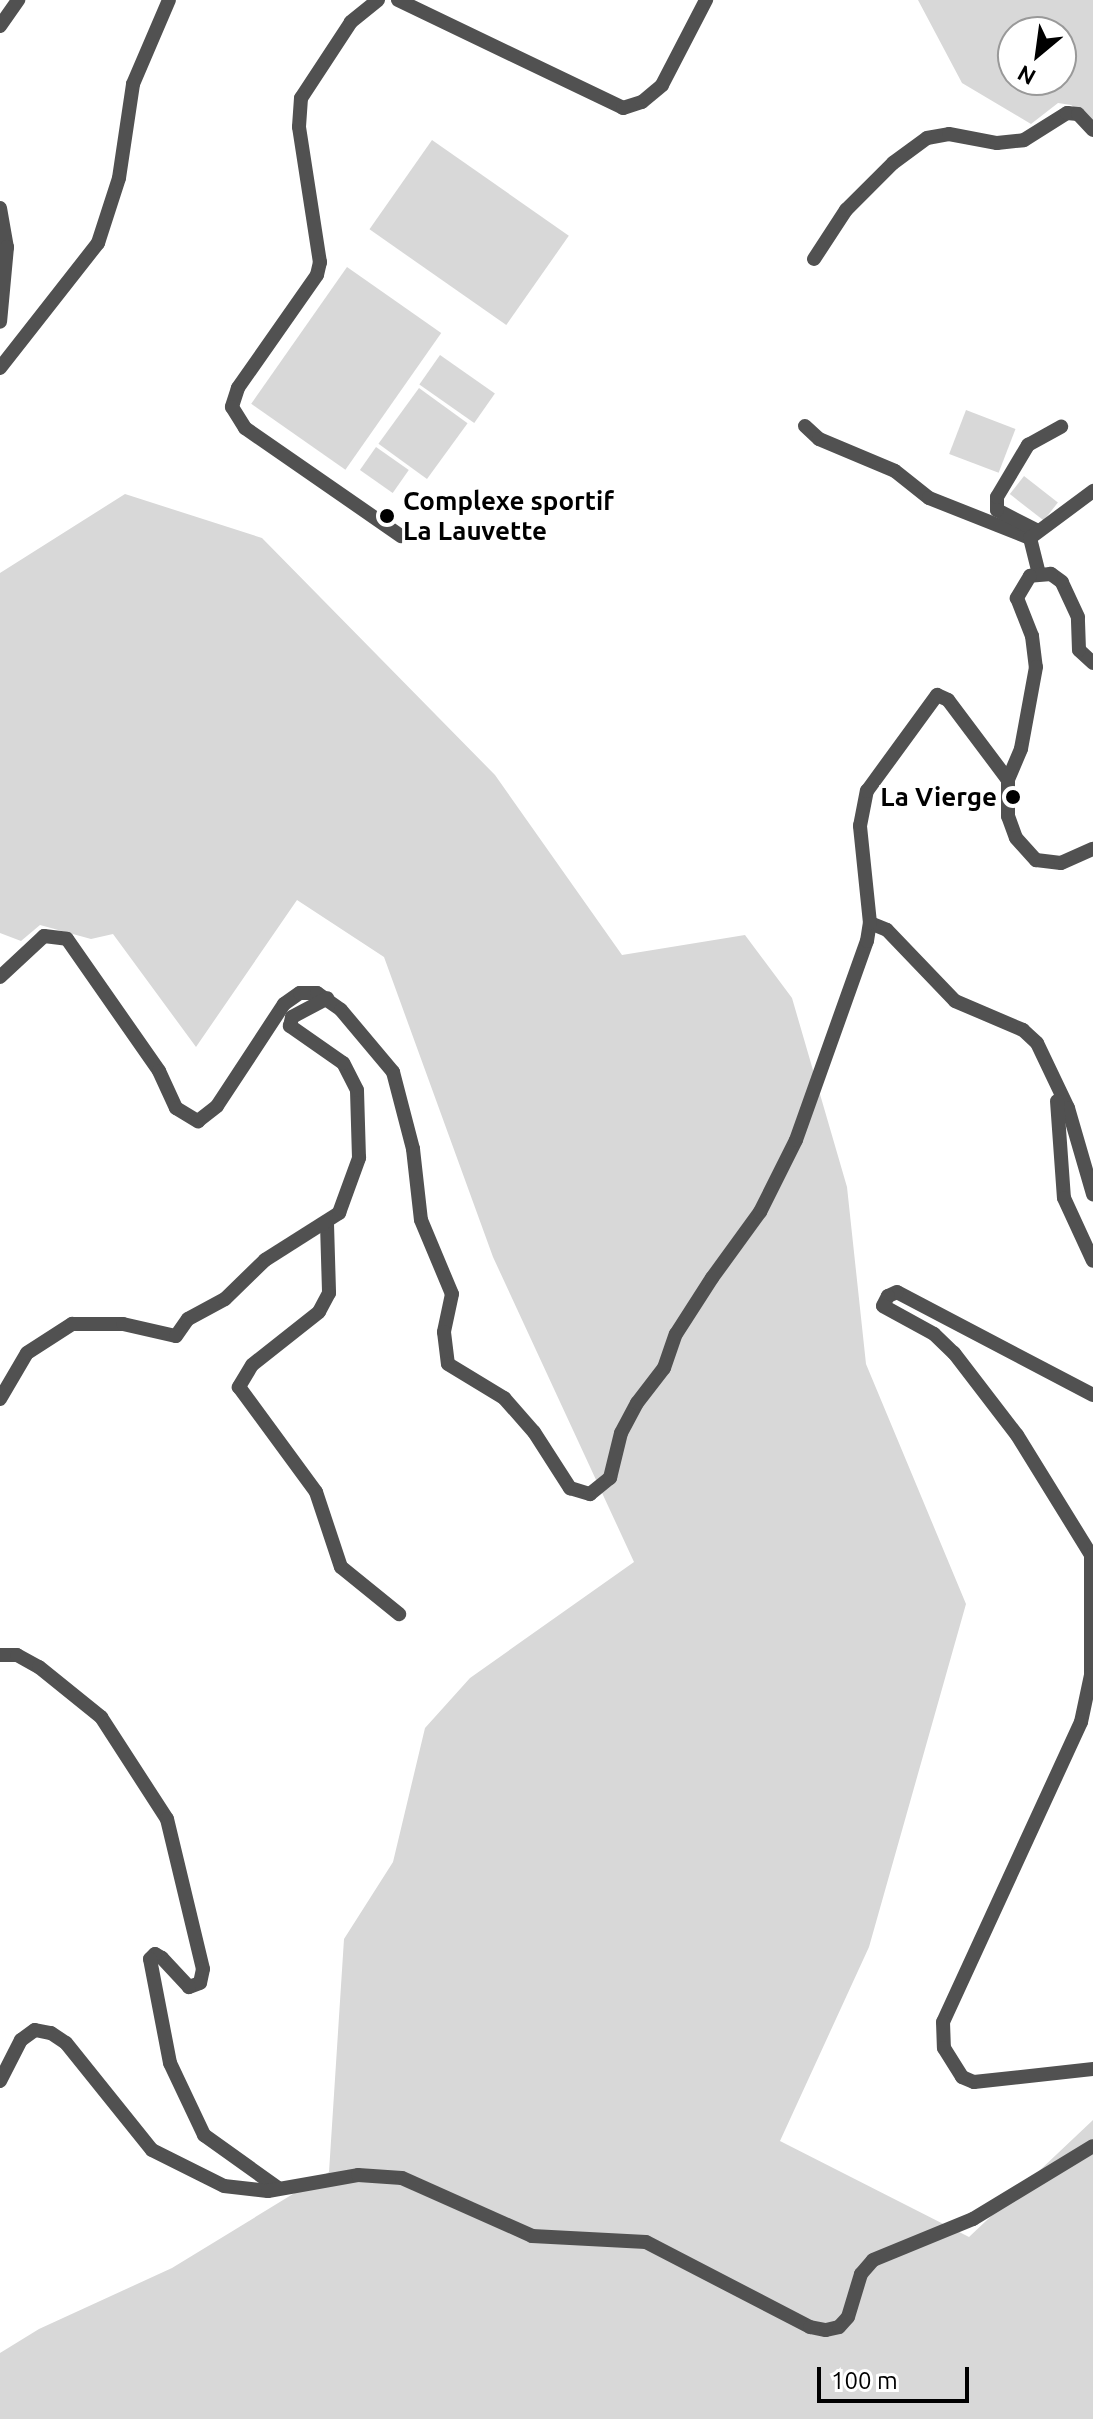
<!DOCTYPE html>
<html>
<head>
<meta charset="utf-8">
<style>
	body { margin:0 }
	#map { position:relative; width:1093px; height:2419px; overflow:hidden; background:#fff; font-family:Ubuntu,sans-serif }
	div>[style] { position:absolute }
	[style*='--x'] { left:calc(var(--x)*1px); top:calc(var(--y)*1px); width:calc(var(--w)*1px); rotate:calc(var(--a)*1deg) }
	.green>* { inset:0; background:#d8d8d8; transform-origin:0 0 }
	.minor>* { height:14px; margin:-7px; padding:0 7px; transform-origin:7px; border-radius:7px; background:#515151 }
	.dots>* { width:22px; height:22px; translate:-50% -50%; box-sizing:border-box; border:4px solid #fff; border-radius:50% }
	span { translate:-50% -50%; white-space:nowrap; text-align:center; line-height:1.15; -webkit-text-stroke:6px #fff; paint-order:stroke }
	.poi-label { font-size:26px; color:#000; font-weight:700 }
	.left { translate:0 -50%; text-align:left }
	.right { translate:-100% -50%; text-align:right }
	.north { position:absolute; left:997px; top:16px; width:80px; height:80px; box-sizing:border-box; background:#fff; border:2px solid #999; border-radius:50%; rotate:209deg; font-size:22px; font-weight:700; line-height:32px; text-align:center; color:#000 }
	.north::after { content:''; display:block; margin:auto; width:28px; height:36px; background:#000; clip-path:polygon(50% 0,100% 100%,50% 72%,0 100%) }
	.scale { position:absolute; left:817px; top:2367px; width:152px; height:36px; box-sizing:border-box; border:4px solid #000; border-top:0; padding-left:10px; font-size:24px; line-height:28px; white-space:nowrap; color:#000; -webkit-text-stroke:6px #fff; paint-order:stroke }
</style>
</head>
<body>
<div id="map">
	<div class="green">
		<i style="clip-path:polygon(evenodd,918px 0,1093px 0,1093px 122px,1071px 105px,1058px 103px,1031px 124px,962px 83px,918px 0,1013px 32px,1061px 32px,1061px 80px,1013px 80px,1013px 32px)"></i>
		<i style="left:432px;top:140px;width:167px;height:109px;rotate:35deg"></i>
		<i style="left:347px;top:267px;width:115px;height:167px;rotate:35deg"></i>
		<i style="left:440px;top:355px;width:67px;height:36px;rotate:35deg"></i>
		<i style="left:419px;top:388px;width:60px;height:69px;rotate:36deg"></i>
		<i style="left:966px;top:410px;width:53px;height:47px;rotate:21deg"></i>
		<i style="left:376px;top:447px;width:40px;height:28px;rotate:35deg"></i>
		<i style="left:1024px;top:476px;width:43px;height:23px;rotate:38deg"></i>
		<i style="clip-path:polygon(125px 494px,262px 538px,495px 775px,622px 955px,745px 935px,792px 998px,847px 1187px,866px 1364px,966px 1604px,869px 1947px,780px 2141px,969px 2237px,1093px 2120px,1093px 2419px,0 2419px,0 2353px,39px 2329px,172px 2268px,329px 2172px,344px 1939px,393px 1862px,425px 1728px,470px 1678px,634px 1562px,493px 1257px,384px 957px,297px 900px,196px 1047px,113px 934px,91px 939px,40px 925px,21px 941px,0 933px,0 573px)"></i>
	</div>
	<div class="minor">
		<i style="--x:378;--y:0;--w:35;--a:141"></i>
		<i style="--x:351;--y:22;--w:91;--a:123.3"></i>
		<i style="--x:301;--y:98;--w:29;--a:94"></i>
		<i style="--x:299;--y:127;--w:137;--a:81.2"></i>
		<i style="--x:320;--y:262;--w:13;--a:103"></i>
		<i style="--x:317;--y:275;--w:138;--a:125"></i>
		<i style="--x:238;--y:388;--w:20;--a:108"></i>
		<i style="--x:232;--y:407;--w:25;--a:58"></i>
		<i style="--x:245;--y:428;--w:190;--a:34.7"></i>
		<i style="--x:398;--y:0;--w:250;--a:25.6"></i>
		<i style="--x:623;--y:108;--w:20;--a:-18"></i>
		<i style="--x:642;--y:102;--w:26;--a:-40"></i>
		<i style="--x:662;--y:85;--w:96;--a:-62.6"></i>
		<i style="--x:0;--y:26;--w:32;--a:-55"></i>
		<i style="--x:0;--y:208;--w:40;--a:80"></i>
		<i style="--x:7;--y:247;--w:75;--a:95.3"></i>
		<i style="--x:814;--y:259;--w:59;--a:-56.9"></i>
		<i style="--x:846;--y:210;--w:66;--a:-45"></i>
		<i style="--x:893;--y:163;--w:42;--a:-36.3"></i>
		<i style="--x:927;--y:138;--w:22;--a:-10"></i>
		<i style="--x:949;--y:134;--w:49;--a:10.6"></i>
		<i style="--x:997;--y:143;--w:27;--a:-6"></i>
		<i style="--x:1024;--y:140;--w:51;--a:-32.1"></i>
		<i style="--x:1067;--y:113;--w:11;--a:5"></i>
		<i style="--x:1078;--y:114;--w:22;--a:47"></i>
		<i style="--x:0;--y:368;--w:159;--a:-51.9"></i>
		<i style="--x:98;--y:243;--w:68;--a:-72.1"></i>
		<i style="--x:119;--y:178;--w:95;--a:-81.5"></i>
		<i style="--x:133;--y:84;--w:91;--a:-66.8"></i>
		<i style="--x:805;--y:426;--w:19;--a:43"></i>
		<i style="--x:819;--y:439;--w:82;--a:22.8"></i>
		<i style="--x:895;--y:471;--w:43;--a:38.5"></i>
		<i style="--x:929;--y:498;--w:109;--a:21.6"></i>
		<i style="--x:1038;--y:531;--w:46;--a:-152.9"></i>
		<i style="--x:997;--y:510;--w:13;--a:-90"></i>
		<i style="--x:997;--y:497;--w:61;--a:-59.2"></i>
		<i style="--x:1028;--y:445;--w:38;--a:-29"></i>
		<i style="--x:1039;--y:574;--w:37;--a:-104"></i>
		<i style="--x:1030;--y:538;--w:79;--a:-36.7"></i>
		<i style="--x:1093;--y:663;--w:19;--a:-137"></i>
		<i style="--x:1079;--y:650;--w:33;--a:-92"></i>
		<i style="--x:1078;--y:617;--w:38;--a:-115"></i>
		<i style="--x:1062;--y:582;--w:14;--a:-144"></i>
		<i style="--x:1051;--y:574;--w:21;--a:175"></i>
		<i style="--x:1030;--y:576;--w:26;--a:121"></i>
		<i style="--x:1017;--y:598;--w:41;--a:68.5"></i>
		<i style="--x:1032;--y:636;--w:31;--a:83"></i>
		<i style="--x:1036;--y:667;--w:83;--a:100.4"></i>
		<i style="--x:1021;--y:749;--w:34;--a:113"></i>
		<i style="--x:1008;--y:780;--w:36;--a:90"></i>
		<i style="--x:1008;--y:816;--w:23;--a:70"></i>
		<i style="--x:1016;--y:838;--w:30;--a:48"></i>
		<i style="--x:1036;--y:860;--w:25;--a:7"></i>
		<i style="--x:1061;--y:863;--w:35;--a:-24"></i>
		<i style="--x:870;--y:923;--w:18;--a:22"></i>
		<i style="--x:887;--y:930;--w:98;--a:46.2"></i>
		<i style="--x:955;--y:1001;--w:74;--a:23.1"></i>
		<i style="--x:1023;--y:1030;--w:19;--a:43"></i>
		<i style="--x:1037;--y:1043;--w:72;--a:64.5"></i>
		<i style="--x:1068;--y:1108;--w:90;--a:73.8"></i>
		<i style="--x:0;--y:977;--w:60;--a:-43"></i>
		<i style="--x:44;--y:936;--w:23;--a:7"></i>
		<i style="--x:67;--y:939;--w:161;--a:55.1"></i>
		<i style="--x:159;--y:1071;--w:41;--a:65.3"></i>
		<i style="--x:176;--y:1108;--w:26;--a:31"></i>
		<i style="--x:198;--y:1121;--w:24;--a:-38"></i>
		<i style="--x:217;--y:1106;--w:122;--a:-56.7"></i>
		<i style="--x:284;--y:1004;--w:19;--a:-35"></i>
		<i style="--x:300;--y:993;--w:17;--a:0"></i>
		<i style="--x:317;--y:993;--w:29;--a:35"></i>
		<i style="--x:341;--y:1010;--w:81;--a:50"></i>
		<i style="--x:393;--y:1072;--w:80;--a:75.4"></i>
		<i style="--x:413;--y:1149;--w:71;--a:83.6"></i>
		<i style="--x:421;--y:1220;--w:80;--a:67.3"></i>
		<i style="--x:452;--y:1294;--w:39;--a:102"></i>
		<i style="--x:444;--y:1332;--w:32;--a:83"></i>
		<i style="--x:448;--y:1364;--w:66;--a:31.3"></i>
		<i style="--x:504;--y:1398;--w:45;--a:48.6"></i>
		<i style="--x:534;--y:1432;--w:67;--a:57.3"></i>
		<i style="--x:570;--y:1488;--w:21;--a:17"></i>
		<i style="--x:590;--y:1494;--w:26;--a:-39"></i>
		<i style="--x:610;--y:1478;--w:46;--a:-76.3"></i>
		<i style="--x:621;--y:1433;--w:34;--a:-62"></i>
		<i style="--x:637;--y:1403;--w:44;--a:-52.4"></i>
		<i style="--x:664;--y:1368;--w:36;--a:-71"></i>
		<i style="--x:676;--y:1334;--w:67;--a:-57.3"></i>
		<i style="--x:712;--y:1278;--w:82;--a:-54"></i>
		<i style="--x:760;--y:1212;--w:80;--a:-63.4"></i>
		<i style="--x:796;--y:1140;--w:211;--a:-70.4"></i>
		<i style="--x:867;--y:941;--w:18;--a:-81"></i>
		<i style="--x:870;--y:923;--w:98;--a:-95.9"></i>
		<i style="--x:860;--y:826;--w:36;--a:-79"></i>
		<i style="--x:867;--y:791;--w:119;--a:-53.9"></i>
		<i style="--x:937;--y:695;--w:12;--a:24"></i>
		<i style="--x:948;--y:700;--w:100;--a:53.1"></i>
		<i style="--x:1057;--y:1101;--w:97;--a:85.9"></i>
		<i style="--x:1064;--y:1198;--w:69;--a:65.3"></i>
		<i style="--x:327;--y:1224;--w:69;--a:88.3"></i>
		<i style="--x:329;--y:1293;--w:21;--a:118"></i>
		<i style="--x:319;--y:1312;--w:85;--a:141.7"></i>
		<i style="--x:252;--y:1365;--w:26;--a:121"></i>
		<i style="--x:239;--y:1387;--w:130;--a:53.7"></i>
		<i style="--x:316;--y:1492;--w:79;--a:71.6"></i>
		<i style="--x:341;--y:1567;--w:75;--a:39"></i>
		<i style="--x:1093;--y:1395;--w:221;--a:-152.3"></i>
		<i style="--x:897;--y:1292;--w:10;--a:156"></i>
		<i style="--x:888;--y:1296;--w:11;--a:117"></i>
		<i style="--x:883;--y:1306;--w:58;--a:28.8"></i>
		<i style="--x:934;--y:1334;--w:28;--a:44"></i>
		<i style="--x:954;--y:1353;--w:103;--a:52.5"></i>
		<i style="--x:1017;--y:1435;--w:141;--a:58.3"></i>
		<i style="--x:1091;--y:1555;--w:120;--a:90"></i>
		<i style="--x:1091;--y:1675;--w:48;--a:102"></i>
		<i style="--x:1081;--y:1722;--w:330;--a:114.7"></i>
		<i style="--x:943;--y:2022;--w:26;--a:88"></i>
		<i style="--x:944;--y:2048;--w:34;--a:58"></i>
		<i style="--x:962;--y:2077;--w:13;--a:23"></i>
		<i style="--x:974;--y:2082;--w:120;--a:-6.2"></i>
		<i style="--x:0;--y:1399;--w:53;--a:-59.6"></i>
		<i style="--x:27;--y:1353;--w:54;--a:-32.8"></i>
		<i style="--x:72;--y:1324;--w:51;--a:0"></i>
		<i style="--x:123;--y:1324;--w:54;--a:12.8"></i>
		<i style="--x:176;--y:1336;--w:21;--a:-55"></i>
		<i style="--x:188;--y:1319;--w:42;--a:-28.4"></i>
		<i style="--x:225;--y:1299;--w:56;--a:-44.3"></i>
		<i style="--x:265;--y:1260;--w:88;--a:-32.4"></i>
		<i style="--x:339;--y:1213;--w:59;--a:-70"></i>
		<i style="--x:359;--y:1158;--w:68;--a:-91.7"></i>
		<i style="--x:357;--y:1090;--w:30;--a:-117"></i>
		<i style="--x:343;--y:1063;--w:65;--a:-145.1"></i>
		<i style="--x:290;--y:1026;--w:9;--a:-77"></i>
		<i style="--x:292;--y:1017;--w:40;--a:-28"></i>
		<i style="--x:0;--y:1655;--w:17;--a:0"></i>
		<i style="--x:17;--y:1655;--w:25;--a:29"></i>
		<i style="--x:39;--y:1667;--w:80;--a:38.9"></i>
		<i style="--x:101;--y:1717;--w:121;--a:57.1"></i>
		<i style="--x:167;--y:1819;--w:154;--a:76.5"></i>
		<i style="--x:203;--y:1969;--w:14;--a:102"></i>
		<i style="--x:200;--y:1983;--w:12;--a:160"></i>
		<i style="--x:189;--y:1987;--w:40;--a:-133"></i>
		<i style="--x:162;--y:1958;--w:8;--a:-150"></i>
		<i style="--x:155;--y:1954;--w:7;--a:135"></i>
		<i style="--x:150;--y:1959;--w:106;--a:79.1"></i>
		<i style="--x:170;--y:2063;--w:80;--a:64.7"></i>
		<i style="--x:204;--y:2135;--w:91;--a:35.6"></i>
		<i style="--x:0;--y:2081;--w:46;--a:-62.9"></i>
		<i style="--x:21;--y:2040;--w:17;--a:-36"></i>
		<i style="--x:35;--y:2030;--w:16;--a:11"></i>
		<i style="--x:51;--y:2033;--w:18;--a:34"></i>
		<i style="--x:66;--y:2043;--w:137;--a:51.2"></i>
		<i style="--x:152;--y:2150;--w:80;--a:26.6"></i>
		<i style="--x:224;--y:2186;--w:44;--a:6.5"></i>
		<i style="--x:268;--y:2191;--w:91;--a:-10.1"></i>
		<i style="--x:358;--y:2175;--w:44;--a:3.9"></i>
		<i style="--x:402;--y:2178;--w:142;--a:24"></i>
		<i style="--x:532;--y:2236;--w:114;--a:3"></i>
		<i style="--x:646;--y:2242;--w:185;--a:27.4"></i>
		<i style="--x:810;--y:2327;--w:16;--a:11"></i>
		<i style="--x:826;--y:2330;--w:13;--a:-13"></i>
		<i style="--x:839;--y:2327;--w:13;--a:-48"></i>
		<i style="--x:848;--y:2317;--w:45;--a:-73.2"></i>
		<i style="--x:861;--y:2274;--w:18;--a:-49"></i>
		<i style="--x:873;--y:2260;--w:108;--a:-22.3"></i>
		<i style="--x:973;--y:2219;--w:140;--a:-31.3"></i>
	</div>
	<div class="dots">
		<i style="left:387px;top:516px;background:#000"></i>
		<i style="left:1013px;top:797px;background:#000"></i>
	</div>
	<div class="poi-label">
		<span class="left" style="left:403px;top:516px">Complexe sportif<br>La Lauvette</span>
		<span class="right" style="left:997px;top:797px">La Vierge</span>
	</div>
	<div class="north">N</div>
	<div class="scale">100 m</div>
</div>
</body>
</html>
